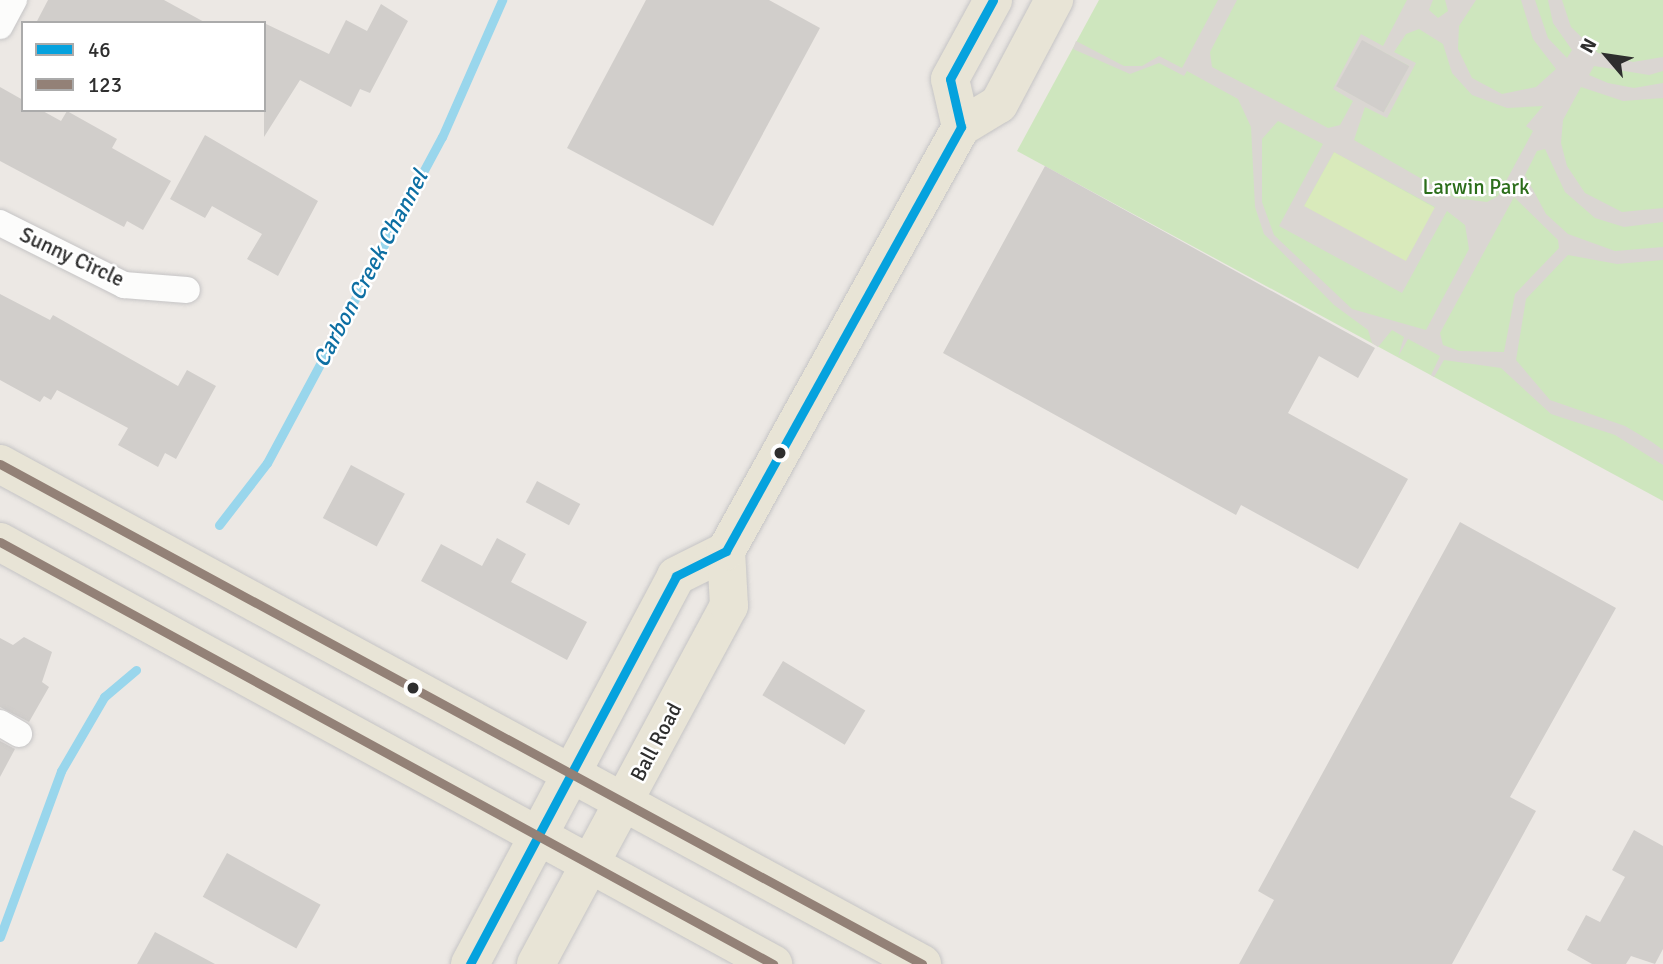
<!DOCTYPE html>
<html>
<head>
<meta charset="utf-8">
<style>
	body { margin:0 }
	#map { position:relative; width:1663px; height:964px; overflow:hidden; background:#ece8e4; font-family:Signika,sans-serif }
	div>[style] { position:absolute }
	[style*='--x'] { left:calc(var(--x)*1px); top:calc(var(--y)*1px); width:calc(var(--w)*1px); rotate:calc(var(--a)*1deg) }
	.green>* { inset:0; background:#cee6be }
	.pitch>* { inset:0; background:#d9eabb; transform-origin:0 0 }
	.plaza>* { inset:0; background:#dad6d2 }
	.stream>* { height:9px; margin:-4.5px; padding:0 4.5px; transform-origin:4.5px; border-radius:4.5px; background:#99d6ec }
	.building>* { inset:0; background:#d1cecb; transform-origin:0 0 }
	.roads { filter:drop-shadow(0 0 2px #c5c4c5) drop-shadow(0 0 2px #c5c4c5) }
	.street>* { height:26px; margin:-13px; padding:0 13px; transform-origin:13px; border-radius:13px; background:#fcfcfb }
	.primary>* { height:38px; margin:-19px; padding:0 19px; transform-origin:19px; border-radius:19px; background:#e8e4d6 }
	.bus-1>* { height:9px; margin:-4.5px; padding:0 4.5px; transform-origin:4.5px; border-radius:4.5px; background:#05a2de }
	.bus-2>* { height:9px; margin:-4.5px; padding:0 4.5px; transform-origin:4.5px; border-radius:4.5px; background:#938177 }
	.dots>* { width:19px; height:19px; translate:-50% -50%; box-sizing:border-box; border:4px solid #fff; border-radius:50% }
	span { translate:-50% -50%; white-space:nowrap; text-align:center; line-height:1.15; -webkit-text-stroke:5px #fff; paint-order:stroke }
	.park-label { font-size:21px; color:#2c6e1b }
	.street-label { font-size:21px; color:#2e2e2e }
	.water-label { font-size:23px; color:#0d6fa3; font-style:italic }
	.legend { position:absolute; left:21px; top:21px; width:245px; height:91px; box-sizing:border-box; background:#fff; border:2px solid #ababab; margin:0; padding:9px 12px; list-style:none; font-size:21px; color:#2e2e2e }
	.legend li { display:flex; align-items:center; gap:14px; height:35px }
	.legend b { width:35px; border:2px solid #ababab }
	.north { position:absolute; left:1572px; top:21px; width:70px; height:70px; -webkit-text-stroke:5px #fff; paint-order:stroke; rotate:299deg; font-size:19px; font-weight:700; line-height:28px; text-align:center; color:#2e2e2e }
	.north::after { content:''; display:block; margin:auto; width:24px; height:32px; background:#2e2e2e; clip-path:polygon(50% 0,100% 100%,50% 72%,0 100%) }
</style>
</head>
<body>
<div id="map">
	<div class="green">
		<i style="clip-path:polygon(1099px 0,1663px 0,1663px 501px,1017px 151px)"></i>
	</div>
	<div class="pitch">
		<i style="left:1334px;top:152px;width:116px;height:62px;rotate:29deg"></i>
	</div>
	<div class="plaza">
		<i style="clip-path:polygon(evenodd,1218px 0,1237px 0,1210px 52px,1212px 67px,1328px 128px,1340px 125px,1353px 101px,1333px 89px,1361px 34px,1383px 46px,1407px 0,1433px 0,1429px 10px,1438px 18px,1448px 11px,1445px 0,1476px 0,1459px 26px,1458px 49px,1472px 78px,1502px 94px,1536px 87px,1556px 69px,1533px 39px,1521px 0,1535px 0,1548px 38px,1567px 58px,1572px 50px,1553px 23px,1548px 0,1562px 0,1571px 27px,1598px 53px,1633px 62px,1663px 57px,1663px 71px,1649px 75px,1594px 66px,1589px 75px,1608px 83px,1634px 88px,1663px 83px,1663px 98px,1623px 101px,1581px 87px,1563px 120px,1561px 143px,1567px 166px,1585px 193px,1622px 212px,1663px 208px,1663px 222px,1624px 227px,1595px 218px,1565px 192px,1545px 149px,1537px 151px,1525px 175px,1546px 214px,1568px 234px,1615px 251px,1663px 247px,1663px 260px,1617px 264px,1568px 255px,1526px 299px,1516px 360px,1550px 400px,1625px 426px,1652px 442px,1663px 450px,1663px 465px,1615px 435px,1551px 414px,1501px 368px,1444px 360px,1434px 377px,1431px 375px,1440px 356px,1408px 339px,1398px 357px,1404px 337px,1392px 330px,1378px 347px,1372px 343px,1368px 330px,1334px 305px,1264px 234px,1255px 207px,1251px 127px,1238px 99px,1187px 71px,1184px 76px,1159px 63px,1130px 74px,1073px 49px,1076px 41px,1124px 66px,1142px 66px,1159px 56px,1182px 68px,1218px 0,1419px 29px,1443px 44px,1452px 73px,1472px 95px,1507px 108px,1543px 106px,1526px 126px,1533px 131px,1498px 196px,1487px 202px,1455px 198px,1354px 140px,1365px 107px,1387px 118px,1416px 63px,1394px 52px,1406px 34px,1419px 29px,1218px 0,1363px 41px,1409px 66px,1384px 112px,1338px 87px,1363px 41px,1218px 0,1278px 121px,1323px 144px,1279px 226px,1402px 293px,1447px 211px,1465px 225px,1469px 249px,1426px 330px,1352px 309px,1274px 235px,1262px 202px,1262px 139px,1278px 121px,1218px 0,1334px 152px,1435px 207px,1406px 261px,1304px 206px,1334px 152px,1218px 0,1514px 197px,1558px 240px,1559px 248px,1515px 294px,1504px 352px,1459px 351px,1443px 345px,1440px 333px,1514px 197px)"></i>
	</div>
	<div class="stream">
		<i style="--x:219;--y:525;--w:78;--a:-52.3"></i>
		<i style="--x:267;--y:463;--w:370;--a:-61.8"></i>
		<i style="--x:442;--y:137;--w:150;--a:-66.3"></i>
		<i style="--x:0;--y:937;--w:177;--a:-69.8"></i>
		<i style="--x:61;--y:771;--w:86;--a:-59.8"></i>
		<i style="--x:104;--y:697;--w:42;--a:-40.2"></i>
	</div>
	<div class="building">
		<i style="clip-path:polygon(48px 0,164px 0,206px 23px,36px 23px)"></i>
		<i style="clip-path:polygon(646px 0,769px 0,820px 28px,713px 226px,567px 148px)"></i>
		<i style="clip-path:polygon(381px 4px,408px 21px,370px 93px,360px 89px,351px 107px,300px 80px,264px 137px,264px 23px,329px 54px,346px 20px,367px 31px)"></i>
		<i style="left:1362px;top:40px;width:54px;height:53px;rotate:29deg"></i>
		<i style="clip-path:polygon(0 87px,23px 100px,23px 110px,41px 110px,61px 121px,67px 111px,117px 139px,112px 148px,171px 181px,143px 230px,127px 221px,124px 227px,0 161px)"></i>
		<i style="clip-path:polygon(205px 135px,318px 201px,278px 276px,247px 259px,262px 234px,212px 206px,205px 218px,170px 199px)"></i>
		<i style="clip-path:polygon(1045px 166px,1375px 348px,1358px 378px,1319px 356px,1288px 413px,1408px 479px,1358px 569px,1241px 505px,1236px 515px,943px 353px)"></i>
		<i style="clip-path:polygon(0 294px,50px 320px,53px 315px,178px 386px,187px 370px,216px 386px,176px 459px,165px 453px,158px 467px,118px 445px,128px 428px,57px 390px,51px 400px,44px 396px,40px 402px,0 380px)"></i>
		<i style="left:351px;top:465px;width:61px;height:60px;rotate:28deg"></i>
		<i style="left:537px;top:481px;width:49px;height:24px;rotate:28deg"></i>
		<i style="clip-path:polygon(1460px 522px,1616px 608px,1510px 797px,1536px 811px,1452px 964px,1239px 964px,1274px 900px,1258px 891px)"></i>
		<i style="clip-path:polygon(497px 538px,526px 554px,511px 582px,587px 622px,567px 660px,421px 581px,441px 544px,482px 566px)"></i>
		<i style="clip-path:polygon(24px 637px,52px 652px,42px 682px,49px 687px,29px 722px,0 707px,0 638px,13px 645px)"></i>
		<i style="left:783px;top:661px;width:96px;height:40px;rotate:31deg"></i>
		<i style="clip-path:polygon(0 741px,15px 749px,0 777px)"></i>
		<i style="clip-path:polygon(1634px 830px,1663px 846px,1663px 949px,1655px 964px,1631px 956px,1626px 964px,1592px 964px,1567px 950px,1586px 915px,1600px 922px,1625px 877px,1612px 870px)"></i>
		<i style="left:227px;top:853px;width:107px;height:50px;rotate:29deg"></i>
		<i style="clip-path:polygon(155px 932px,215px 964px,137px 964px)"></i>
	</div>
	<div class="roads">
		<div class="street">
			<i style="--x:0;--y:26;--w:30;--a:-62"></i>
			<i style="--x:0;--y:223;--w:139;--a:26.6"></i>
			<i style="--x:124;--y:285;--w:63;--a:4.5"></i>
			<i style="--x:0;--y:723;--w:22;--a:30"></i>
		</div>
		<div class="primary">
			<i style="--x:961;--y:127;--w:49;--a:-102.9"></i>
			<i style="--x:950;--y:79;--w:90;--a:-61.4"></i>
			<i style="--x:0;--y:464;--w:1049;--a:28.47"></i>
			<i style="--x:0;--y:542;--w:881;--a:28.63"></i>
			<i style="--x:470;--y:964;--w:439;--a:-62"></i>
			<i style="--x:676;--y:576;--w:56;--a:-26.6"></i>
			<i style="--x:536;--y:964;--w:407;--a:-61.7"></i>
			<i style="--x:729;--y:606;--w:55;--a:-93.1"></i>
			<i style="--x:726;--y:551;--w:485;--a:-61"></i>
			<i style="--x:961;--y:127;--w:44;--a:-31.2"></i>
			<i style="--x:999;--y:104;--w:118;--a:-62.1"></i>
		</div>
	</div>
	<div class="bus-1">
		<i style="--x:470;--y:964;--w:439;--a:-62"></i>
		<i style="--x:676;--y:576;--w:56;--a:-26.6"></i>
		<i style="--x:726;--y:551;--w:485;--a:-61"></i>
		<i style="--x:961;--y:127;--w:49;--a:-102.9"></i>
		<i style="--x:950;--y:79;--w:90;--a:-61.4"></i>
	</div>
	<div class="bus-2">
		<i style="--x:0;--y:464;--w:1049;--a:28.47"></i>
		<i style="--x:0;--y:542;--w:881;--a:28.63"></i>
	</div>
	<div class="dots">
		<i style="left:780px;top:453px;background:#2e2e2e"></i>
		<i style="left:413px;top:688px;background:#2e2e2e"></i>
	</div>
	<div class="park-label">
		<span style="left:1476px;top:187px">Larwin Park</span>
	</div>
	<div class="street-label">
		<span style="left:72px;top:257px;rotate:25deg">Sunny Circle</span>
		<span style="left:656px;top:742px;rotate:-62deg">Ball Road</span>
	</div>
	<div class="water-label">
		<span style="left:371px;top:269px;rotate:-62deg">Carbon Creek Channel</span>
	</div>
	<ul class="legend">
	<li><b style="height:9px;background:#05a2de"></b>46</li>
	<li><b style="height:9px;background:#938177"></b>123</li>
	</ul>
	<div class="north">N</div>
</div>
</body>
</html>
